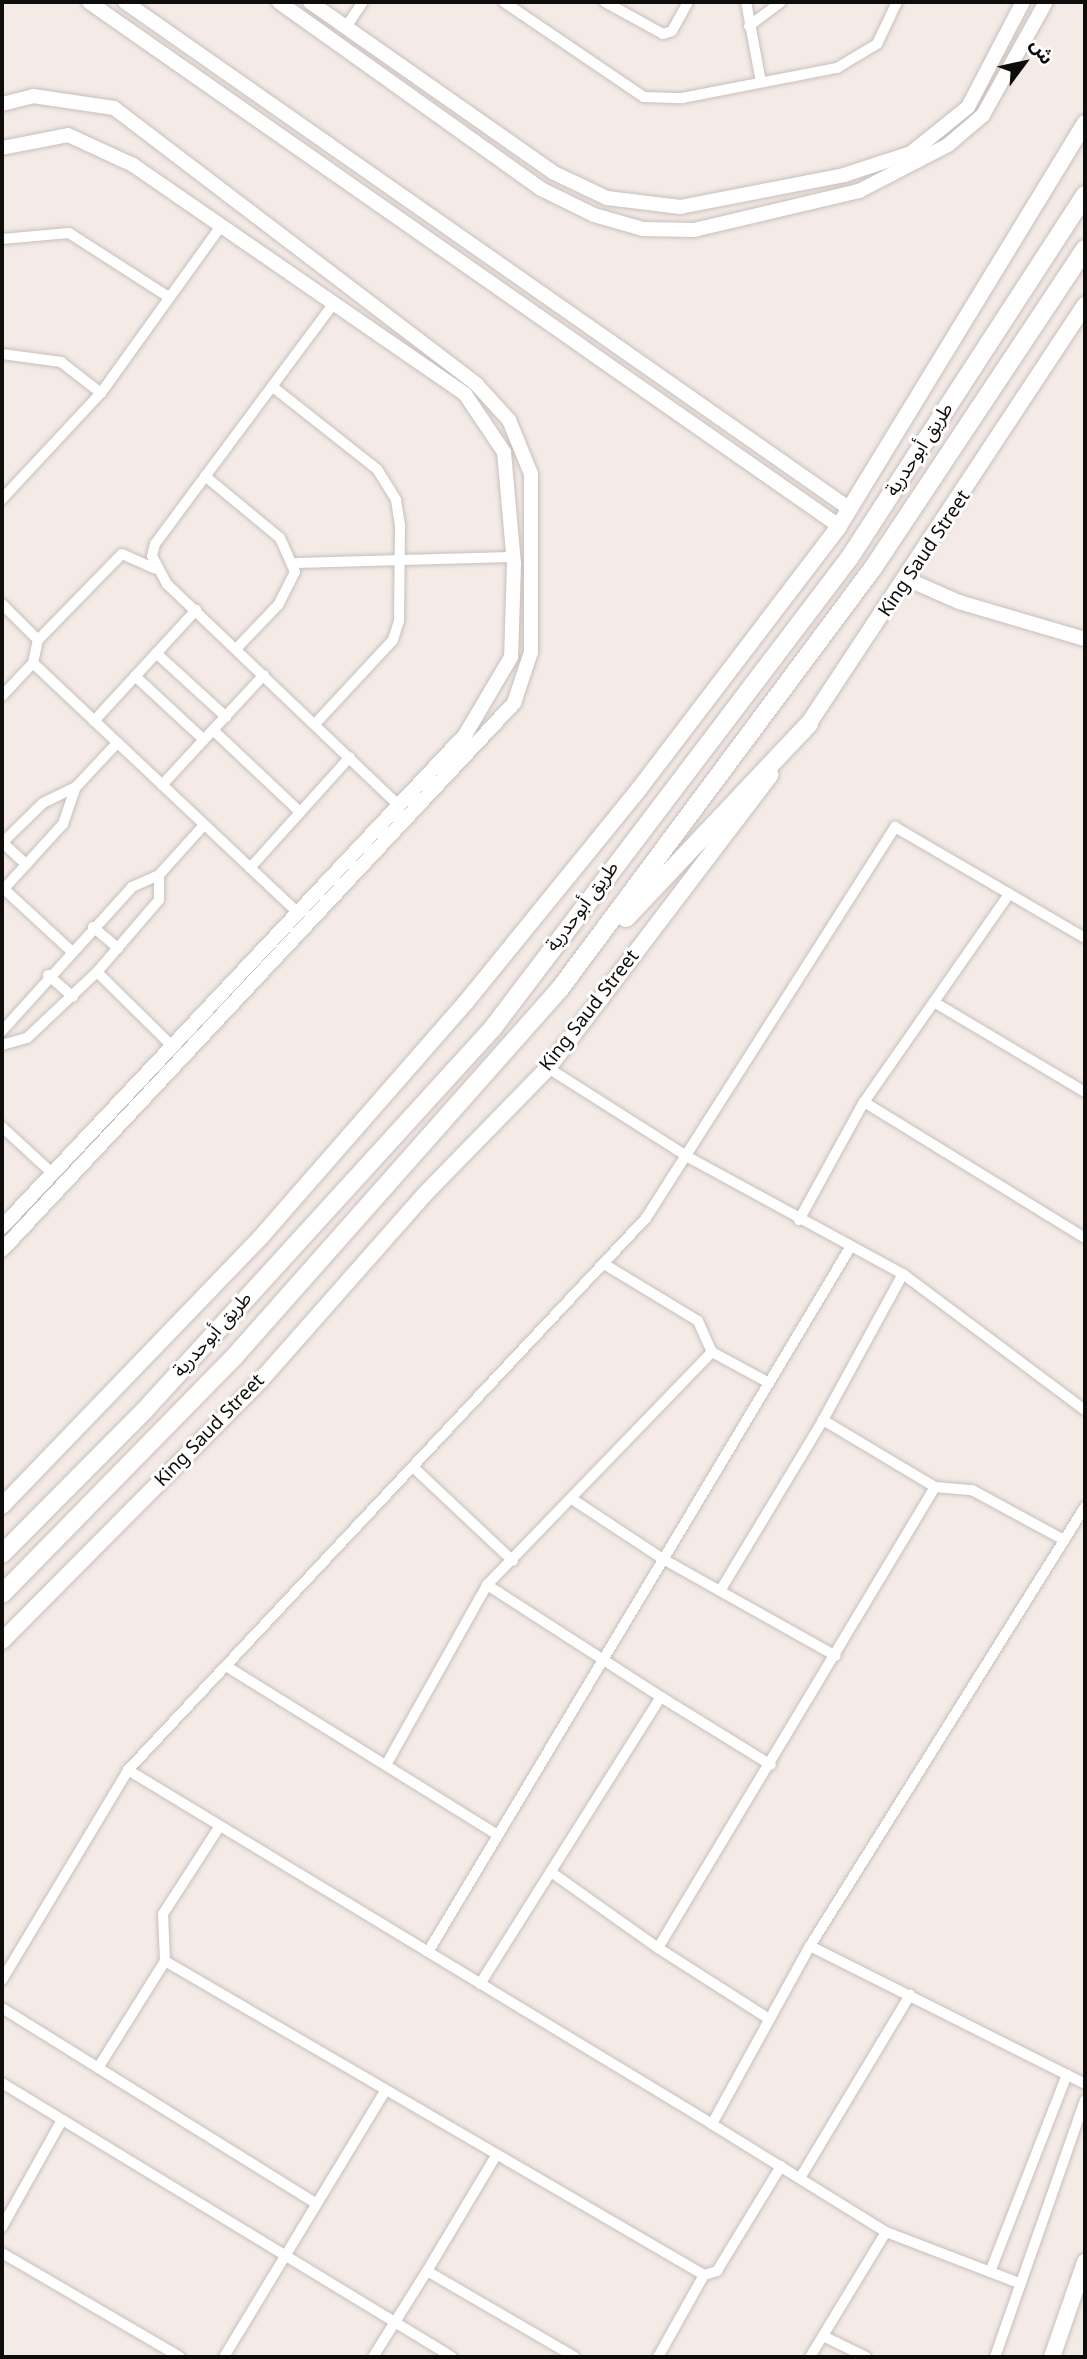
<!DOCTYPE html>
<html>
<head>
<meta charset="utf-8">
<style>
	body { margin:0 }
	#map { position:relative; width:1087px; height:2359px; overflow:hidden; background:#f4ebe7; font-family:Georgia,"Noto Sans Arabic",serif }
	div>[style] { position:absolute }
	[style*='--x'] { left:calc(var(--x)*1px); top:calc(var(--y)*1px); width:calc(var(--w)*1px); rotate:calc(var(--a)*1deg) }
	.roads { filter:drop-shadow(0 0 2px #c8bfbb) drop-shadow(0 0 2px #c8bfbb) }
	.street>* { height:10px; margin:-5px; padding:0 5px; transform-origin:5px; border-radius:5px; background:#fff }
	.secondary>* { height:14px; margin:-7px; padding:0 7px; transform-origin:7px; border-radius:7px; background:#fff }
	.primary>* { height:16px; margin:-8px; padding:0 8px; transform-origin:8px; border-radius:8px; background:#fff }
	.highway>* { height:18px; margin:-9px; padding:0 9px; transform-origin:9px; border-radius:9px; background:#fff }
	span { translate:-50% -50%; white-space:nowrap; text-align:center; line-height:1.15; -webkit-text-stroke:6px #fff; paint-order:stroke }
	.street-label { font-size:19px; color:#0f0d0b }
	.frame { position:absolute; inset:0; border:4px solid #0f0d0b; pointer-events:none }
	.north { position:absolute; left:989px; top:28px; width:70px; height:70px; -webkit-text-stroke:5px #fff; paint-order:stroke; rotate:57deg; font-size:19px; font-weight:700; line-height:28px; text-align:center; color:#0f0d0b }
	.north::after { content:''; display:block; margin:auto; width:24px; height:32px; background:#0f0d0b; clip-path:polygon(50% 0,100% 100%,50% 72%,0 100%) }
</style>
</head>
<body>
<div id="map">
	<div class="roads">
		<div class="street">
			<i style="--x:504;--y:2;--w:169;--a:34.2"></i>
			<i style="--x:644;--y:97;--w:38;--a:2"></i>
			<i style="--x:682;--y:98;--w:158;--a:-11"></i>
			<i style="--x:837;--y:68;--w:47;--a:-31"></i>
			<i style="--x:877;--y:44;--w:47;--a:-64.5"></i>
			<i style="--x:605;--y:2;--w:66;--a:28.9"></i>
			<i style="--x:663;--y:34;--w:9;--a:-18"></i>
			<i style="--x:672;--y:31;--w:33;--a:-61"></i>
			<i style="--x:746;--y:2;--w:81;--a:79.4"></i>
			<i style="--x:749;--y:26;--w:40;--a:-37"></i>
			<i style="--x:346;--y:27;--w:30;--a:-56"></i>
			<i style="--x:2;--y:239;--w:67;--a:-5.1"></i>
			<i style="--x:69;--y:233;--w:117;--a:32.7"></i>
			<i style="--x:334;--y:303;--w:300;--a:126.6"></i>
			<i style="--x:155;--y:544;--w:12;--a:104"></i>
			<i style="--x:152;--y:556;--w:32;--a:62"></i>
			<i style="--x:167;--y:584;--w:318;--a:43.7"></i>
			<i style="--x:2;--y:354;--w:60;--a:7.7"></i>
			<i style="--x:61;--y:362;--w:51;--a:37.8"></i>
			<i style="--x:273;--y:387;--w:132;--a:38.3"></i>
			<i style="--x:377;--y:469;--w:36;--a:58"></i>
			<i style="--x:396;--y:500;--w:25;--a:81"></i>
			<i style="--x:400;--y:525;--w:96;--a:90.6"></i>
			<i style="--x:399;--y:621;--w:20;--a:108"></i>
			<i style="--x:393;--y:640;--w:113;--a:132.9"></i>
			<i style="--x:205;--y:476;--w:97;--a:39.6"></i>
			<i style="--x:280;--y:538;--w:37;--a:66"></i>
			<i style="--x:295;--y:572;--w:37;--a:117"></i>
			<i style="--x:278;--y:605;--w:61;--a:133.7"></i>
			<i style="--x:2;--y:499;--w:145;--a:-47"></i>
			<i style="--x:101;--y:393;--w:206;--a:-54.3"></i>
			<i style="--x:293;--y:563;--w:221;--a:-1.6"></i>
			<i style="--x:2;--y:604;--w:51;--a:45"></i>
			<i style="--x:156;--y:653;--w:95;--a:42.4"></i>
			<i style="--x:33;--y:663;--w:24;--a:-78"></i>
			<i style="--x:38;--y:640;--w:120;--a:-45.7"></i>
			<i style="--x:122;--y:554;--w:37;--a:24"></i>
			<i style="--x:135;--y:676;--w:94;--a:42.8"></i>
			<i style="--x:2;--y:696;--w:45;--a:-46.8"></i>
			<i style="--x:33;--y:663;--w:361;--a:43.3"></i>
			<i style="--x:94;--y:721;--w:151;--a:-47.4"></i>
			<i style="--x:213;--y:730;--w:120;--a:43.3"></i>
			<i style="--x:162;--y:785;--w:150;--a:-47.2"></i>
			<i style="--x:2;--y:842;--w:33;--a:43"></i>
			<i style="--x:2;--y:843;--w:57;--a:-44.3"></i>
			<i style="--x:43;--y:803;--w:37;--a:-26"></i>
			<i style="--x:250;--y:868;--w:149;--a:-48"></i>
			<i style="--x:4;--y:889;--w:90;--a:42.7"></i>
			<i style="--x:2;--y:891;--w:91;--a:-47.7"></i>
			<i style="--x:63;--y:824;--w:39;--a:-71"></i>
			<i style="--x:76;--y:787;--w:60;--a:-47"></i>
			<i style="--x:93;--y:927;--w:33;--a:40"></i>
			<i style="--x:97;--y:972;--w:104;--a:44.6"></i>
			<i style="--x:48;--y:975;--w:33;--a:41"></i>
			<i style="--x:934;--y:1002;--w:176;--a:30.8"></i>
			<i style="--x:2;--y:1031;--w:194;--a:-47.9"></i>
			<i style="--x:132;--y:887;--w:30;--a:-24"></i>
			<i style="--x:2;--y:1045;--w:26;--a:-16"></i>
			<i style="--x:27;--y:1038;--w:96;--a:-43.3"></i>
			<i style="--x:97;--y:972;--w:95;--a:-49.3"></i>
			<i style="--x:159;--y:900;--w:25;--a:-90"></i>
			<i style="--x:159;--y:875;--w:67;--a:-48"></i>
			<i style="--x:548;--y:1068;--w:166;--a:32.4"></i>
			<i style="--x:688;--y:1157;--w:245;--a:28.6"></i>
			<i style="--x:903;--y:1274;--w:227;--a:36.8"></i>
			<i style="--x:864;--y:1102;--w:259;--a:31.6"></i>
			<i style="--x:2;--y:1127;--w:68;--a:42.6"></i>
			<i style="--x:799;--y:1220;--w:135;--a:-61.2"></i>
			<i style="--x:864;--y:1102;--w:254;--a:-55.1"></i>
			<i style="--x:604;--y:1264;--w:110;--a:31.2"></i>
			<i style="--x:698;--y:1321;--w:34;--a:66"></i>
			<i style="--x:413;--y:1467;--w:137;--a:43.2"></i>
			<i style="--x:935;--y:1487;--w:37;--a:5"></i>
			<i style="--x:972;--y:1490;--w:105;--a:28.5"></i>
			<i style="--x:575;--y:1501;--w:105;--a:33.4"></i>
			<i style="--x:663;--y:1559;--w:198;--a:29.3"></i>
			<i style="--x:720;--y:1591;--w:200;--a:-58.9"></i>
			<i style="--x:226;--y:1666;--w:320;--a:31.9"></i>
			<i style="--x:661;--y:1697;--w:129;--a:31.7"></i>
			<i style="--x:386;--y:1765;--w:206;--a:-60.7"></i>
			<i style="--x:487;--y:1585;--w:324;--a:-46"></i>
			<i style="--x:712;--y:1352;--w:65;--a:28.5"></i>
			<i style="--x:128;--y:1770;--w:683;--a:31.22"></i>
			<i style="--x:551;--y:1872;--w:131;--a:35.4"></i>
			<i style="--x:658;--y:1948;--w:538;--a:-59"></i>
			<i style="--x:935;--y:1487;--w:131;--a:-149.1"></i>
			<i style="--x:823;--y:1420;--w:166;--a:-61.3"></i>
			<i style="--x:810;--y:1946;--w:308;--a:26.6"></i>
			<i style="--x:658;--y:1948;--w:132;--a:32.6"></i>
			<i style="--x:428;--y:1952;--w:823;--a:-59.07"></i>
			<i style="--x:165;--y:1961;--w:47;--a:-92.4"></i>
			<i style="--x:163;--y:1914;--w:105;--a:-57.1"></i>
			<i style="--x:2;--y:1980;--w:245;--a:-59"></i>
			<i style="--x:128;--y:1770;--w:757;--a:-46.82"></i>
			<i style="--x:646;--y:1218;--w:464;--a:-57.5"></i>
			<i style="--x:895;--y:827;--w:220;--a:30.3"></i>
			<i style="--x:480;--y:1984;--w:339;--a:-57.8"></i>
			<i style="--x:661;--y:1697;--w:207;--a:-147.2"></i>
			<i style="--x:2;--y:2008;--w:369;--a:31.9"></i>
			<i style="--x:98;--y:2068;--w:126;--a:-57.9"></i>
			<i style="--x:165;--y:1961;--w:624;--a:30.22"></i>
			<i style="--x:704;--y:2275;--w:94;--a:119.3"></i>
			<i style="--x:2;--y:2083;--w:527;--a:31.34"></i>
			<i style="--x:800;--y:2178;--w:214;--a:-59"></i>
			<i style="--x:2;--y:2227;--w:123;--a:-60.7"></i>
			<i style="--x:2;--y:2253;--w:206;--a:30.3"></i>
			<i style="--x:427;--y:2271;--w:136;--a:-59.1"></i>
			<i style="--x:990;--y:2272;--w:212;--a:-68.7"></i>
			<i style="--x:704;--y:2275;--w:14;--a:-17"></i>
			<i style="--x:717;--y:2271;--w:123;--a:-58.6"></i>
			<i style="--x:1019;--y:2283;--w:142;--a:-159"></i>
			<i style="--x:886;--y:2232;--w:205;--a:-148.2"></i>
			<i style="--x:712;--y:2124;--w:203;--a:-61.2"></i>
			<i style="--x:810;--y:1946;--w:518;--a:-57.94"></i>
			<i style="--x:823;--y:2336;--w:48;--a:26"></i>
			<i style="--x:224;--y:2357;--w:312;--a:-58.8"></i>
			<i style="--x:373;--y:2357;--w:102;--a:-57.9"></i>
			<i style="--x:427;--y:2271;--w:171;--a:30.2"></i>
			<i style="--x:810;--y:2357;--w:146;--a:-58.7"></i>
			<i style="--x:995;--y:2357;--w:272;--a:-70.7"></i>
		</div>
		<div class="secondary">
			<i style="--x:89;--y:2;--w:915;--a:34.94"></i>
			<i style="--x:125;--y:2;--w:885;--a:34.97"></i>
			<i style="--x:279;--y:2;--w:322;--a:35.5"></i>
			<i style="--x:541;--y:189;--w:59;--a:26.1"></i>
			<i style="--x:594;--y:215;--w:51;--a:15.9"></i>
			<i style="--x:643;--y:229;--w:51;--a:1.1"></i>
			<i style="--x:694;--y:230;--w:170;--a:-13.3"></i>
			<i style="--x:859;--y:191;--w:100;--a:-27.3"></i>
			<i style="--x:948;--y:145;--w:46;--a:-40.6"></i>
			<i style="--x:983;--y:115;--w:129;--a:-60.9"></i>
			<i style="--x:310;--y:2;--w:298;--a:35"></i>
			<i style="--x:554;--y:173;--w:59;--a:25.3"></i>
			<i style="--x:607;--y:198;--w:74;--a:7"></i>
			<i style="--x:680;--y:207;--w:167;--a:-11"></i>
			<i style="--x:844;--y:175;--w:71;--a:-18.2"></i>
			<i style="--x:911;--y:153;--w:73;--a:-38.9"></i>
			<i style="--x:968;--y:107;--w:119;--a:-62.4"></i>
			<i style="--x:2;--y:104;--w:32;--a:-14"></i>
			<i style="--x:33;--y:96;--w:82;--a:8.4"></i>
			<i style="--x:114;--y:108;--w:457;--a:37.3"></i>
			<i style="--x:477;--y:385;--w:47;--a:47.6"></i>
			<i style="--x:509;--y:420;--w:58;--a:67.8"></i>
			<i style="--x:531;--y:474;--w:178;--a:90"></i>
			<i style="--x:531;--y:652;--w:54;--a:108.4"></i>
			<i style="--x:514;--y:703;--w:749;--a:133.11"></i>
			<i style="--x:2;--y:148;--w:67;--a:-11.1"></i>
			<i style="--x:68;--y:135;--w:72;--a:24.8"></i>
			<i style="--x:133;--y:165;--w:403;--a:34.6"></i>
			<i style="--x:465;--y:394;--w:70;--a:56.1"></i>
			<i style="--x:504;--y:452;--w:112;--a:84.9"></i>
			<i style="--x:514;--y:564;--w:93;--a:91.8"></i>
			<i style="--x:511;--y:657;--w:91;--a:120.5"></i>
			<i style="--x:465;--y:735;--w:676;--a:133.26"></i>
			<i style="--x:909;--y:580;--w:55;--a:23.7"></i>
			<i style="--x:959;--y:602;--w:131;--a:16.4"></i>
		</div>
		<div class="primary">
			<i style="--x:803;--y:732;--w:512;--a:-56.56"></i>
			<i style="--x:2;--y:1506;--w:372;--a:-46.1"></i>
			<i style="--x:260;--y:1238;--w:313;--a:-48.9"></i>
			<i style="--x:466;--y:1002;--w:274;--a:-50.9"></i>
			<i style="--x:639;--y:789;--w:330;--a:-52.7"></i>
			<i style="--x:839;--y:526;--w:472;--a:-58.6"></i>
			<i style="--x:2;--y:1641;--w:368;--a:-45.2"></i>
			<i style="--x:261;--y:1380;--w:245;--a:-48.6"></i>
			<i style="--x:423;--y:1196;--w:179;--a:-45.7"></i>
			<i style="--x:548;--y:1068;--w:368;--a:-52.8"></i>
			<i style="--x:1052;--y:2357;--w:101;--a:-70.8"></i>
		</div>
		<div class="highway">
			<i style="--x:626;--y:918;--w:267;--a:-46.7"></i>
			<i style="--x:2;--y:1554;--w:202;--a:-45.2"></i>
			<i style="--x:144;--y:1411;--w:517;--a:-47.67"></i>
			<i style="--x:492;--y:1029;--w:592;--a:-52.82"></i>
			<i style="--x:850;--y:557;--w:432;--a:-57"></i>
			<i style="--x:2;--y:1594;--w:333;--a:-45.6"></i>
			<i style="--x:235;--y:1356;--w:489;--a:-48.5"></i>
			<i style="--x:559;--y:990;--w:526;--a:-53.35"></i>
			<i style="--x:873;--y:568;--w:383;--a:-56.4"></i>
		</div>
	</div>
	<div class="street-label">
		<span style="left:920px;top:450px;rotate:-57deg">طريق أبوحدرية</span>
		<span style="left:925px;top:554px;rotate:-56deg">King Saud Street</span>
		<span style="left:583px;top:907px;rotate:-53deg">طريق أبوحدرية</span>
		<span style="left:590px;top:1011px;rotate:-52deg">King Saud Street</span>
		<span style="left:213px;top:1335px;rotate:-48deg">طريق أبوحدرية</span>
		<span style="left:210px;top:1431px;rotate:-46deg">King Saud Street</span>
	</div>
	<div class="frame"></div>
	<div class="north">ش</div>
</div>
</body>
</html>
